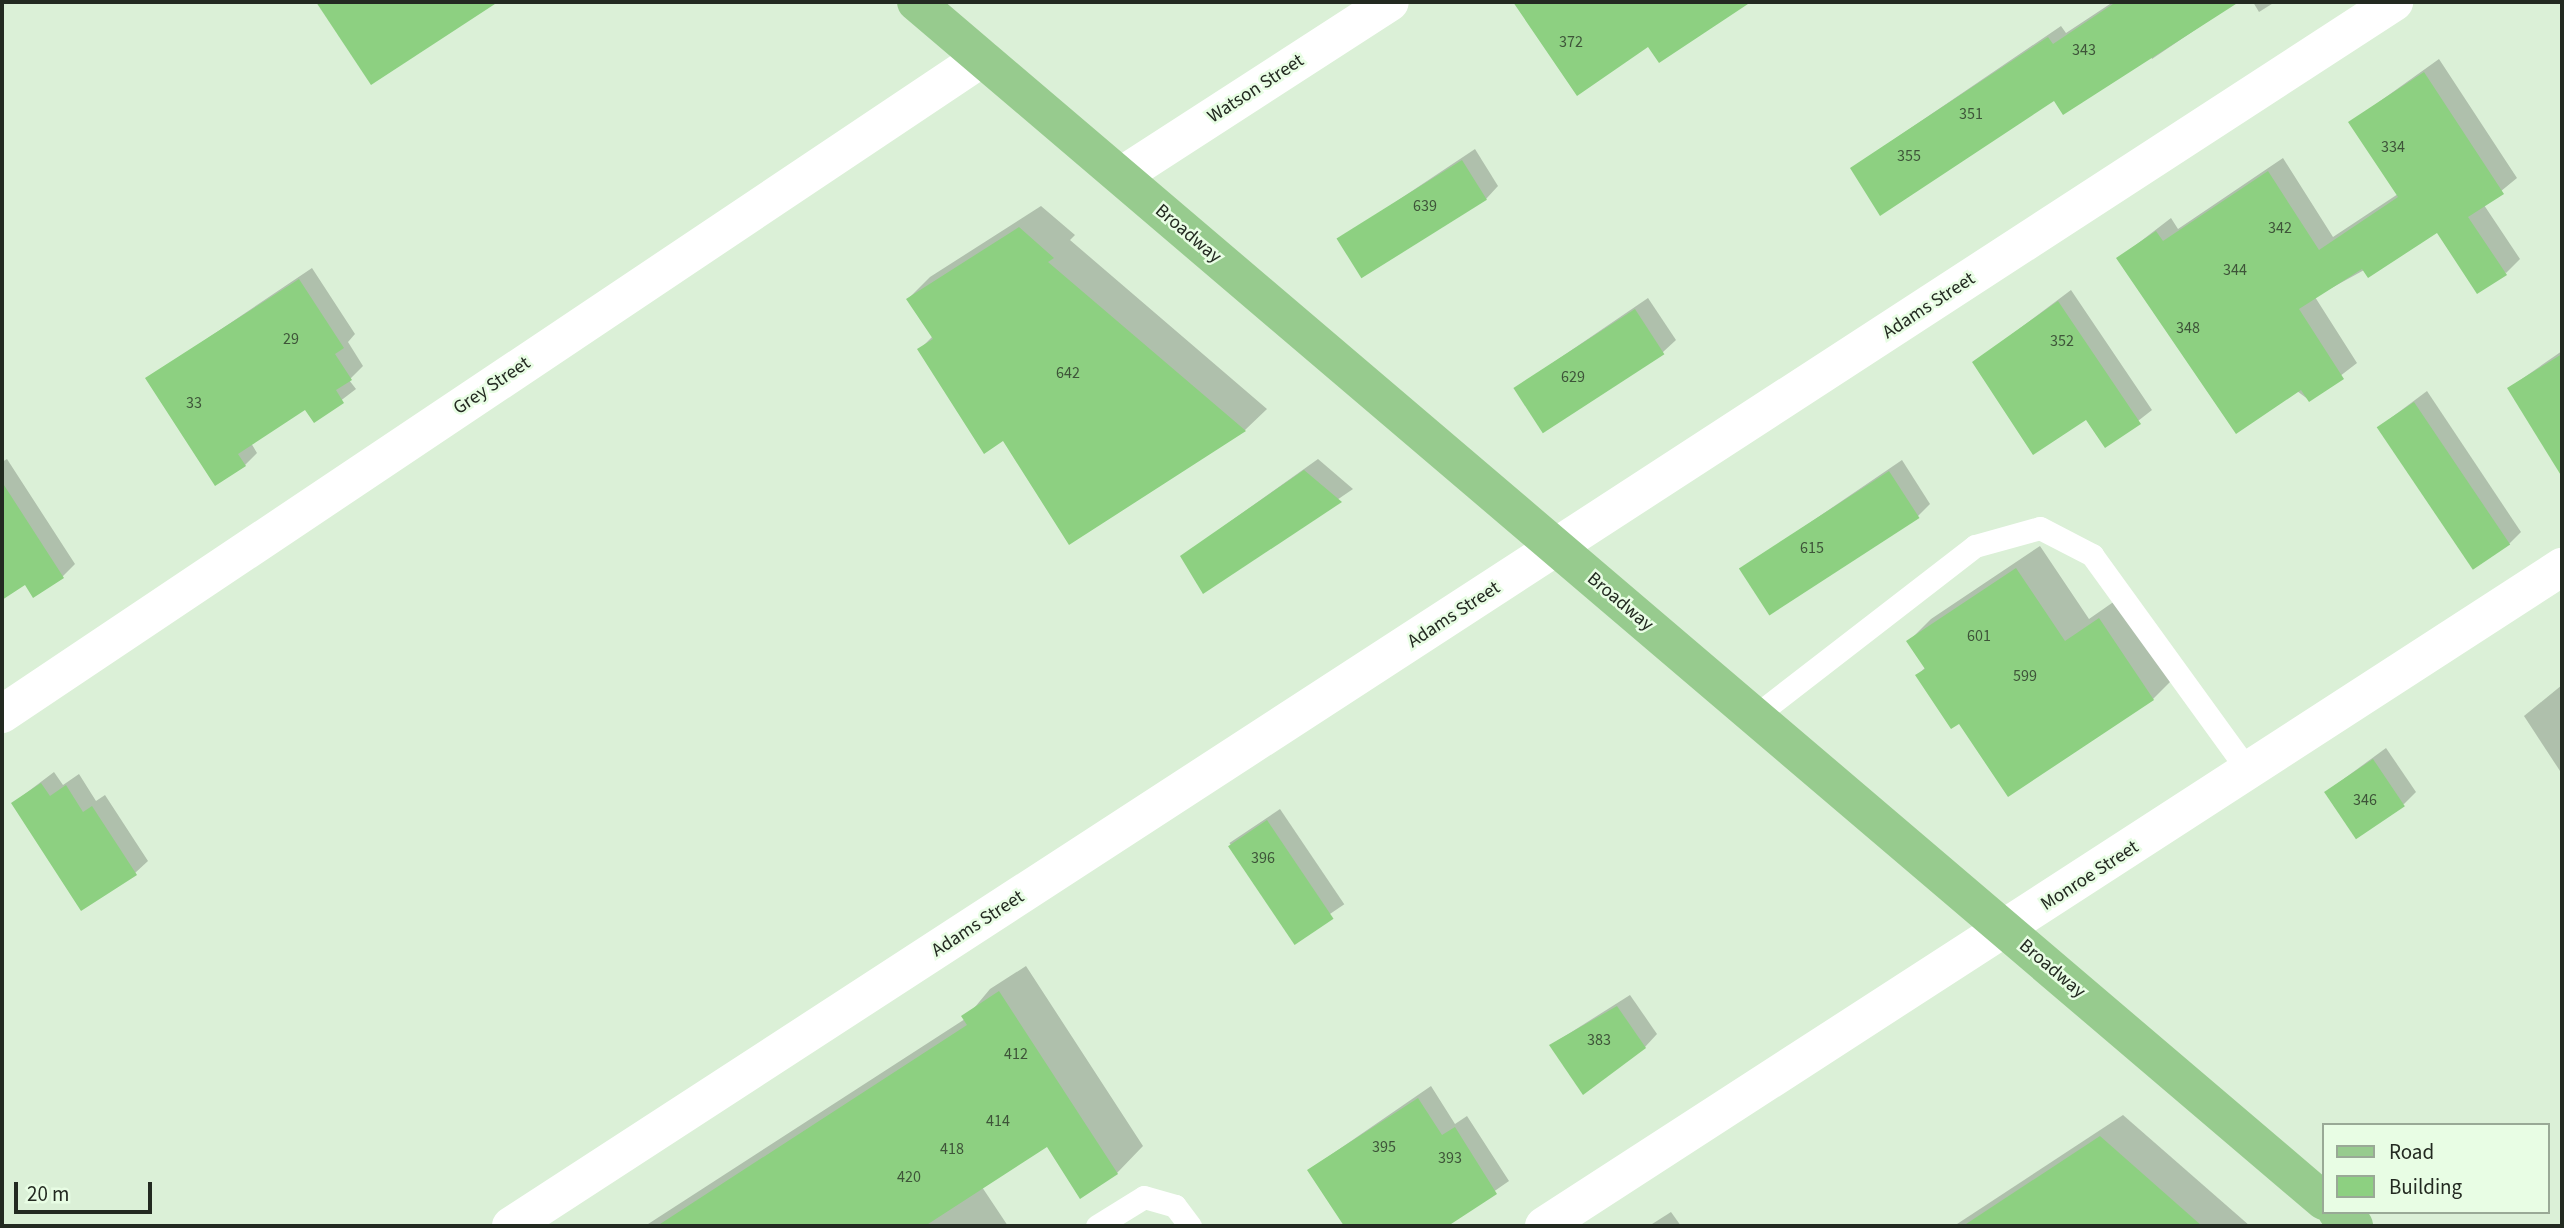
<!DOCTYPE html>
<html>
<head>
<meta charset="utf-8">
<style>
	body { margin:0 }
	#map { position:relative; width:2564px; height:1228px; overflow:hidden; background:#dbf0d7; font-family:"Source Sans 3",sans-serif }
	div>[style] { position:absolute }
	[style*='--x'] { left:calc(var(--x)*1px); top:calc(var(--y)*1px); width:calc(var(--w)*1px); rotate:calc(var(--a)*1deg) }
	.shadow>* { inset:0; background:#0003; transform-origin:0 0 }
	.building>* { inset:0; background:#8dd081; transform-origin:0 0 }
	.lane>* { height:23px; margin:-11.5px; padding:0 11.5px; transform-origin:11.5px; border-radius:11.5px; background:#fff }
	.street>* { height:38px; margin:-19px; padding:0 19px; transform-origin:19px; border-radius:19px; background:#fff }
	.primary>* { height:38px; margin:-19px; padding:0 19px; transform-origin:19px; border-radius:19px; background:#97cb8e }
	span { translate:-50% -50%; white-space:nowrap; text-align:center; line-height:1.15; -webkit-text-stroke:5px #e8fde4; paint-order:stroke }
	.number-label { font-size:16px; color:#3e5439 }
	.number-label span { -webkit-text-stroke-width:0 }
	.street-label { font-size:19px; color:#232a21 }
	.frame { position:absolute; inset:0; border:4px solid #232a21; pointer-events:none }
	.legend { position:absolute; left:2322px; top:1123px; width:228px; height:91px; box-sizing:border-box; background:#e8fde4; border:2px solid #99a996; margin:0; padding:9px 12px; list-style:none; font-size:21px; color:#232a21 }
	.legend li { display:flex; align-items:center; gap:14px; height:35px }
	.legend b { width:35px; border:2px solid #99a996 }
	.scale { position:absolute; left:14px; top:1182px; width:138px; height:32px; box-sizing:border-box; border:4px solid #232a21; border-top:0; padding-left:9px; font-size:21px; line-height:24px; white-space:nowrap; color:#232a21; -webkit-text-stroke:5px #e8fde4; paint-order:stroke }
</style>
</head>
<body>
<div id="map">
	<div class="shadow">
		<i style="clip-path:polygon(319px 2px,495px 2px,372px 82px)"></i>
		<i style="clip-path:polygon(1531px 2px,1748px 2px,1659px 61px,1649px 45px,1522px 11px)"></i>
		<i style="clip-path:polygon(2113px 2px,2236px 2px,2152px 59px,2150px 54px,2054px 99px,1852px 168px,2061px 26px,2066px 33px)"></i>
		<i style="clip-path:polygon(2253px 2px,2275px 2px,2259px 12px)"></i>
		<i style="clip-path:polygon(2439px 59px,2517px 178px,2484px 205px,2520px 259px,2506px 273px,2437px 230px,2315px 297px,2357px 363px,2309px 400px,2119px 258px,2171px 218px,2178px 229px,2283px 158px,2333px 237px,2398px 194px,2351px 122px)"></i>
		<i style="clip-path:polygon(1475px 149px,1498px 186px,1486px 199px,1340px 239px)"></i>
		<i style="clip-path:polygon(1041px 206px,1075px 235px,1070px 240px,1267px 409px,1245px 430px,1069px 543px,1003px 439px,920px 349px,933px 336px,908px 299px,930px 277px)"></i>
		<i style="clip-path:polygon(312px 268px,355px 334px,348px 342px,363px 366px,349px 380px,356px 389px,314px 421px,306px 407px,251px 443px,257px 453px,245px 465px,147px 379px)"></i>
		<i style="clip-path:polygon(2071px 290px,2152px 410px,2106px 446px,2086px 418px,1974px 363px)"></i>
		<i style="clip-path:polygon(1648px 298px,1676px 340px,1663px 352px,1557px 421px,1516px 388px)"></i>
		<i style="clip-path:polygon(2562px 351px,2562px 474px,2509px 388px)"></i>
		<i style="clip-path:polygon(2427px 391px,2521px 532px,2509px 544px,2379px 427px)"></i>
		<i style="clip-path:polygon(7px 459px,75px 564px,63px 576px,26px 583px,10px 593px,2px 581px,2px 462px)"></i>
		<i style="clip-path:polygon(1318px 459px,1353px 489px,1204px 591px,1182px 556px)"></i>
		<i style="clip-path:polygon(1902px 460px,1930px 504px,1918px 516px,1742px 569px)"></i>
		<i style="clip-path:polygon(2040px 546px,2089px 619px,2122px 596px,2176px 676px,2153px 699px,1959px 721px,1917px 675px,1926px 667px,1908px 642px,1931px 619px)"></i>
		<i style="clip-path:polygon(2562px 685px,2562px 774px,2524px 716px)"></i>
		<i style="clip-path:polygon(2386px 748px,2416px 792px,2404px 804px,2326px 792px)"></i>
		<i style="clip-path:polygon(54px 772px,63px 785px,79px 774px,96px 801px,105px 795px,148px 861px,135px 873px,13px 803px)"></i>
		<i style="left:1280px;top:809px;width:115px;height:61px;rotate:56deg"></i>
		<i style="clip-path:polygon(1026px 966px,1143px 1146px,1117px 1173px,1047px 1145px,982px 1187px,1008px 1226px,645px 1226px,965px 1019px,990px 989px)"></i>
		<i style="clip-path:polygon(1630px 995px,1657px 1034px,1645px 1047px,1551px 1045px)"></i>
		<i style="clip-path:polygon(1431px 1086px,1455px 1124px,1467px 1116px,1509px 1181px,1444px 1226px,1346px 1226px,1309px 1170px)"></i>
		<i style="clip-path:polygon(2123px 1115px,2250px 1226px,1954px 1226px)"></i>
		<i style="clip-path:polygon(1671px 1212px,1681px 1226px,1649px 1226px)"></i>
	</div>
	<div class="building">
		<i style="clip-path:polygon(316px 2px,498px 2px,371px 85px)"></i>
		<i style="clip-path:polygon(1513px 2px,1751px 2px,1659px 63px,1648px 47px,1577px 96px)"></i>
		<i style="clip-path:polygon(2116px 2px,2239px 2px,2063px 115px,2054px 101px,1880px 216px,1850px 168px,2048px 37px,2053px 44px)"></i>
		<i style="clip-path:polygon(2424px 72px,2504px 194px,2468px 217px,2507px 275px,2477px 294px,2437px 233px,2368px 278px,2362px 269px,2299px 309px,2344px 379px,2309px 402px,2301px 390px,2236px 434px,2116px 258px,2156px 231px,2163px 241px,2268px 171px,2319px 250px,2398px 197px,2348px 122px)"></i>
		<i style="left:1462px;top:160px;width:47px;height:148px;rotate:58deg"></i>
		<i style="clip-path:polygon(1019px 227px,1054px 258px,1048px 262px,1246px 431px,1069px 545px,1003px 441px,984px 454px,917px 349px,933px 339px,906px 299px)"></i>
		<i style="clip-path:polygon(299px 279px,344px 348px,335px 354px,352px 380px,336px 390px,344px 403px,314px 423px,305px 410px,238px 454px,246px 466px,215px 486px,145px 378px)"></i>
		<i style="clip-path:polygon(2058px 301px,2141px 424px,2105px 448px,2086px 420px,2033px 455px,1972px 362px)"></i>
		<i style="left:1635px;top:309px;width:54px;height:145px;rotate:57deg"></i>
		<i style="clip-path:polygon(2562px 354px,2562px 477px,2507px 388px)"></i>
		<i style="left:2414px;top:402px;width:172px;height:45px;rotate:56deg"></i>
		<i style="clip-path:polygon(1304px 470px,1342px 502px,1203px 594px,1180px 556px)"></i>
		<i style="left:1889px;top:471px;width:56px;height:179px;rotate:57deg"></i>
		<i style="clip-path:polygon(2px 482px,64px 578px,33px 598px,25px 585px,2px 600px)"></i>
		<i style="clip-path:polygon(2016px 568px,2065px 641px,2099px 618px,2154px 700px,2008px 797px,1959px 724px,1951px 729px,1915px 675px,1925px 669px,1906px 641px)"></i>
		<i style="left:2373px;top:759px;width:57px;height:59px;rotate:56deg"></i>
		<i style="clip-path:polygon(41px 783px,50px 796px,66px 785px,83px 812px,92px 806px,137px 875px,81px 911px,11px 803px)"></i>
		<i style="left:1267px;top:820px;width:119px;height:47px;rotate:56deg"></i>
		<i style="clip-path:polygon(999px 991px,1118px 1174px,1080px 1199px,1047px 1147px,925px 1226px,657px 1226px,967px 1025px,961px 1016px)"></i>
		<i style="clip-path:polygon(1617px 1006px,1646px 1048px,1583px 1095px,1549px 1045px)"></i>
		<i style="clip-path:polygon(1418px 1098px,1442px 1135px,1455px 1127px,1497px 1194px,1448px 1226px,1344px 1226px,1307px 1170px)"></i>
		<i style="clip-path:polygon(2100px 1136px,2202px 1226px,1963px 1226px)"></i>
	</div>
	<div class="lane">
		<i style="--x:1755;--y:716;--w:278;--a:-37.7"></i>
		<i style="--x:1975;--y:546;--w:67;--a:-15.5"></i>
		<i style="--x:2040;--y:528;--w:59;--a:27.4"></i>
		<i style="--x:2092;--y:555;--w:268;--a:54.1"></i>
		<i style="--x:1097;--y:1226;--w:55;--a:-31.7"></i>
		<i style="--x:1144;--y:1197;--w:32;--a:16"></i>
		<i style="--x:1175;--y:1206;--w:25;--a:53"></i>
	</div>
	<div class="street">
		<i style="--x:1121;--y:176;--w:320;--a:-32.9"></i>
		<i style="--x:2;--y:714;--w:1179;--a:-33.8"></i>
		<i style="--x:511;--y:1226;--w:2246;--a:-33.02"></i>
		<i style="--x:1544;--y:1226;--w:1213;--a:-32.92"></i>
	</div>
	<div class="primary">
		<i style="--x:916;--y:2;--w:1849;--a:40.42"></i>
		<i style="--x:2337;--y:1212;--w:22;--a:39"></i>
	</div>
	<div class="number-label">
		<span style="left:1571px;top:42px">372</span>
		<span style="left:2084px;top:50px">343</span>
		<span style="left:1971px;top:114px">351</span>
		<span style="left:2393px;top:147px">334</span>
		<span style="left:1909px;top:156px">355</span>
		<span style="left:1425px;top:206px">639</span>
		<span style="left:2280px;top:228px">342</span>
		<span style="left:2235px;top:270px">344</span>
		<span style="left:2188px;top:328px">348</span>
		<span style="left:291px;top:339px">29</span>
		<span style="left:2062px;top:341px">352</span>
		<span style="left:1068px;top:373px">642</span>
		<span style="left:1573px;top:377px">629</span>
		<span style="left:194px;top:403px">33</span>
		<span style="left:1812px;top:548px">615</span>
		<span style="left:1979px;top:636px">601</span>
		<span style="left:2025px;top:676px">599</span>
		<span style="left:2365px;top:800px">346</span>
		<span style="left:1263px;top:858px">396</span>
		<span style="left:1599px;top:1040px">383</span>
		<span style="left:1016px;top:1054px">412</span>
		<span style="left:998px;top:1121px">414</span>
		<span style="left:1384px;top:1147px">395</span>
		<span style="left:952px;top:1149px">418</span>
		<span style="left:1450px;top:1158px">393</span>
		<span style="left:909px;top:1177px">420</span>
	</div>
	<div class="street-label">
		<span style="left:1256px;top:89px;rotate:-33deg">Watson Street</span>
		<span style="left:1188px;top:234px;rotate:40deg">Broadway</span>
		<span style="left:1929px;top:306px;rotate:-33deg">Adams Street</span>
		<span style="left:492px;top:386px;rotate:-34deg">Grey Street</span>
		<span style="left:1620px;top:602px;rotate:40deg">Broadway</span>
		<span style="left:1454px;top:615px;rotate:-33deg">Adams Street</span>
		<span style="left:2090px;top:876px;rotate:-33deg">Monroe Street</span>
		<span style="left:978px;top:924px;rotate:-33deg">Adams Street</span>
		<span style="left:2052px;top:969px;rotate:40deg">Broadway</span>
	</div>
	<div class="frame"></div>
	<ul class="legend">
	<li><b style="height:9px;background:#97cb8e"></b>Road</li>
	<li><b style="height:19px;background:#8dd081"></b>Building</li>
	</ul>
	<div class="scale">20 m</div>
</div>
</body>
</html>
